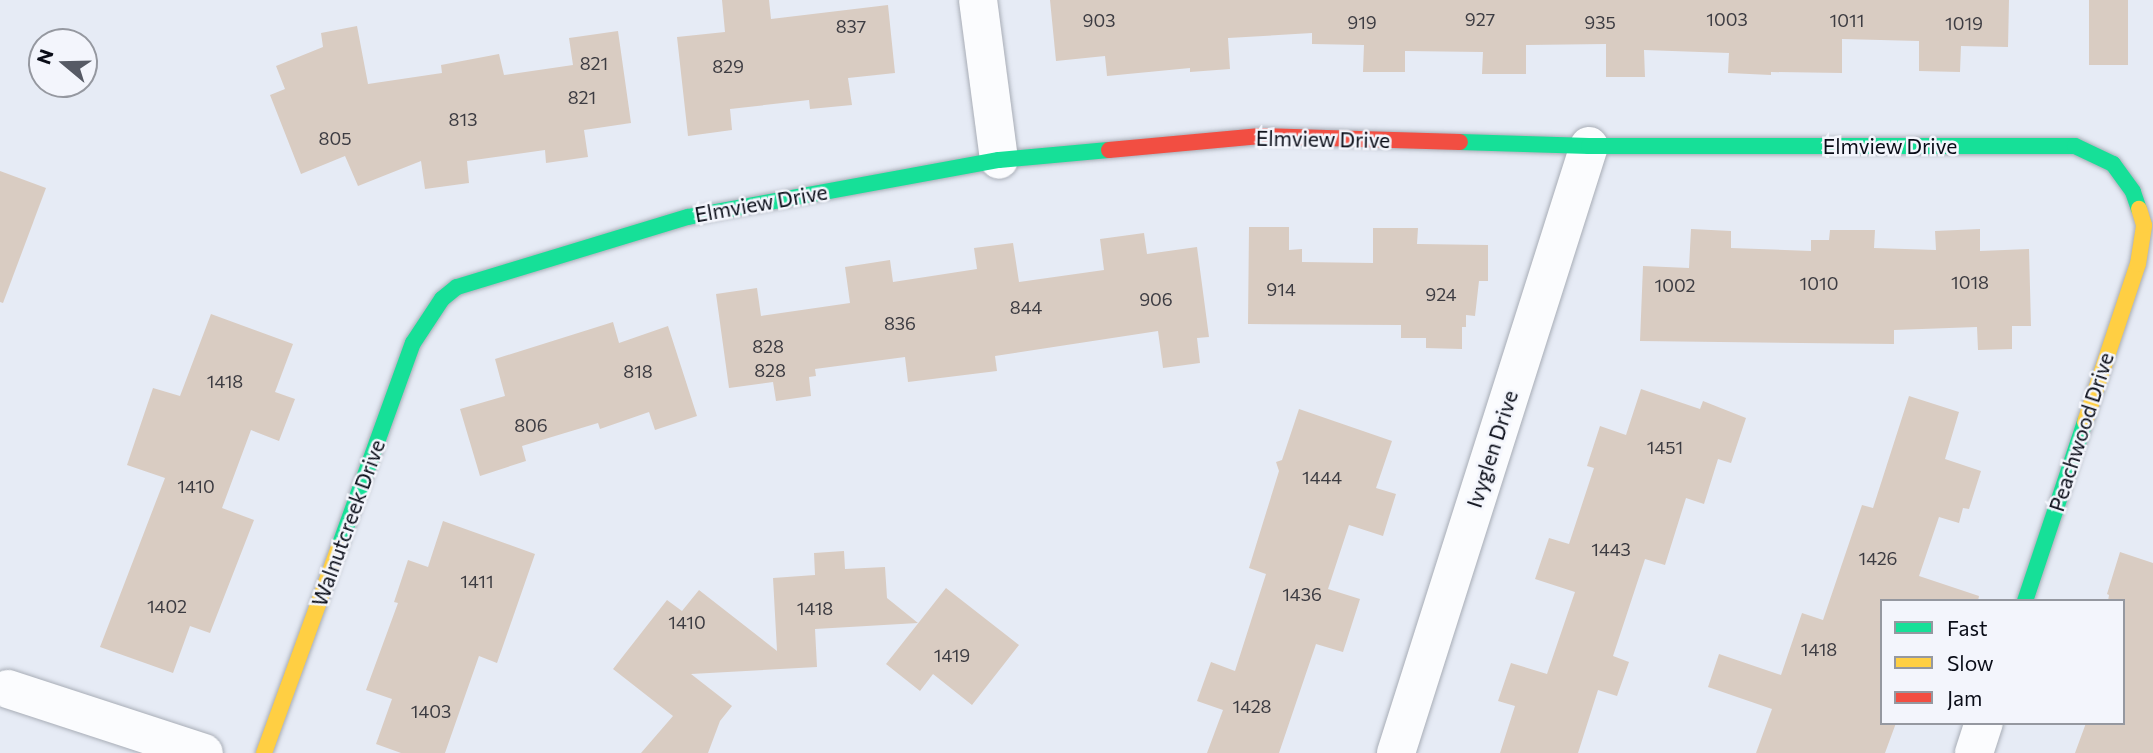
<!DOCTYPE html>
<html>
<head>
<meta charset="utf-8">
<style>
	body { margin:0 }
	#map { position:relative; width:2153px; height:753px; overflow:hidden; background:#e6ebf5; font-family:Commissioner,sans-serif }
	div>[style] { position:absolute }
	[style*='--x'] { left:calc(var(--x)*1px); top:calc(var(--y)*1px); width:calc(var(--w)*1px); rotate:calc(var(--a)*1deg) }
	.building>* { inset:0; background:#d9ccc2; transform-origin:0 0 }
	.roads { filter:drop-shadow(0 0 2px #a8adb6) drop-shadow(0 0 2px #a8adb6) }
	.street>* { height:38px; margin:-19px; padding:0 19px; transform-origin:19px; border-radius:19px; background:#fbfcfe }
	.fast>* { height:16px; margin:-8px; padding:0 8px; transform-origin:8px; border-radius:8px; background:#16e098 }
	.slow>* { height:16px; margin:-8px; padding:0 8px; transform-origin:8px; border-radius:8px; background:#ffcf43 }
	.jam>* { height:16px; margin:-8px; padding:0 8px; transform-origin:8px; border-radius:8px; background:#f24e42 }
	span { translate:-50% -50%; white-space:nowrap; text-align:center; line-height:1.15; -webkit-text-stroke:5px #f3f5fc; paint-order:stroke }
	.number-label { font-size:18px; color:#3d3c42 }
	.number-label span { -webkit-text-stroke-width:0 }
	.street-label { font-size:21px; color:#090c17 }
	.legend { position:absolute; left:1880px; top:599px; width:245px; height:126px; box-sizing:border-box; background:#f3f5fc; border:2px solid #9598a0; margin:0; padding:9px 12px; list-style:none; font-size:21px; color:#090c17 }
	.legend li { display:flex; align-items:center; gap:14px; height:35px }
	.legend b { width:35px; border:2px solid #9598a0 }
	.north { position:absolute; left:28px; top:28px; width:70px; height:70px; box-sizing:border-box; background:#f3f5fc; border:2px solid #9598a0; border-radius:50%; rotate:289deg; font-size:19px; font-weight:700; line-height:28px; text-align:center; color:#090c17 }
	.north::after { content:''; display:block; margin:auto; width:24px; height:32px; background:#565a65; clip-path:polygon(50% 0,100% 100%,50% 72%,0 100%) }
</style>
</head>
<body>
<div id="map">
	<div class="building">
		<i style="clip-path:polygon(722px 0,769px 0,771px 19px,888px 5px,895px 73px,848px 78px,852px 105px,810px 109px,809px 100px,730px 109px,732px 130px,688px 136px,677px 37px,725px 32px)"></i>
		<i style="clip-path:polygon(1050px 0,2009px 0,2008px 47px,1961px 46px,1960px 72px,1919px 71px,1919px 41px,1842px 39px,1842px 73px,1771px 72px,1771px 75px,1728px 73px,1729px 53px,1644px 50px,1645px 77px,1606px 77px,1606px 44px,1526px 45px,1526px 74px,1482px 74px,1483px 52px,1405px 51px,1405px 72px,1363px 72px,1364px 45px,1312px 44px,1312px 33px,1228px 38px,1230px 69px,1190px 72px,1190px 68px,1107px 76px,1105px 56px,1056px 61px)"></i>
		<i style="left:2089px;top:0;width:39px;height:65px"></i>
		<i style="clip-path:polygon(357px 26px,368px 84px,442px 73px,441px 65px,499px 54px,504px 75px,573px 65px,569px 38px,618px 31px,631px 123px,584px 130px,588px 157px,546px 163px,545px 150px,467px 161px,469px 183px,425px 189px,421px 161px,358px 186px,345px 156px,301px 174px,270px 95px,285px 89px,276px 66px,323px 47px,321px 33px)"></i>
		<i style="clip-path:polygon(0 171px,46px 188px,3px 303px,0 302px)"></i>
		<i style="clip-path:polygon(1249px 227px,1289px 227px,1289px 250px,1302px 249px,1302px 262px,1373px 263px,1373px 228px,1418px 228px,1417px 244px,1488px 245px,1488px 281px,1479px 281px,1475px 316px,1466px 315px,1466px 327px,1462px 327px,1462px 349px,1426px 348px,1426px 338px,1401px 338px,1401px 325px,1248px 324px)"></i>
		<i style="clip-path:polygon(1691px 229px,1731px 231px,1731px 248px,1811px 251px,1811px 240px,1829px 240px,1830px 230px,1875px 230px,1874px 248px,1936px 250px,1935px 231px,1980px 229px,1980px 251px,2029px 249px,2031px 326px,2012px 326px,2012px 349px,1978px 350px,1977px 327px,1894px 330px,1894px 344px,1640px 341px,1643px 266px,1689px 268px)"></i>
		<i style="clip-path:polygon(1144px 233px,1147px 254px,1197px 247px,1209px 337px,1197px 338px,1200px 363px,1163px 368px,1158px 331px,995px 356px,997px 371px,908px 382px,905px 357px,815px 369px,816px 376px,809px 377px,811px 396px,776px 401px,773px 382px,729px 388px,716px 294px,757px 288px,761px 316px,850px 303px,845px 267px,890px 260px,893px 282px,977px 269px,974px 248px,1013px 243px,1019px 282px,1104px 270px,1100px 239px)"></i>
		<i style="clip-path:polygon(211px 314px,293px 344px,275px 392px,295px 399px,279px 441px,251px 430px,222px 508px,254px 520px,210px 633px,190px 626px,173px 673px,100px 647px,165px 478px,127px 465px,153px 388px,180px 396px)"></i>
		<i style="clip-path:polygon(613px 322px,619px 343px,668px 326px,697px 416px,655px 430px,649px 412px,600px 429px,598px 423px,522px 446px,526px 461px,480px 476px,460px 409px,505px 396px,495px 359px)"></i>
		<i style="clip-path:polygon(1641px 389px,1700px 409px,1703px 401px,1746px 418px,1731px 463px,1718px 459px,1704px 504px,1686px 498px,1665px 565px,1645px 559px,1613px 656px,1629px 662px,1617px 696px,1598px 690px,1578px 753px,1500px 753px,1515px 706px,1498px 701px,1511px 663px,1547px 674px,1575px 592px,1535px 579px,1549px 538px,1569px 544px,1594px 468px,1587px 466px,1600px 426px,1626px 435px)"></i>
		<i style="clip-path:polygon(1909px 396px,1959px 412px,1945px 459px,1981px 471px,1969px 509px,1963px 508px,1959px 523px,1939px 517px,1919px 576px,1979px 596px,1978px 601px,1882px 601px,1882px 723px,1896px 723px,1885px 753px,1756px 753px,1772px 709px,1708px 687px,1719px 654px,1781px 675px,1802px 613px,1823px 620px,1862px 505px,1873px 508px)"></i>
		<i style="clip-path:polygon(1299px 409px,1392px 441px,1376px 488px,1396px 494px,1383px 536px,1349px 525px,1328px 589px,1360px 599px,1343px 652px,1316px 644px,1279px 753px,1207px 753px,1223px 710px,1197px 701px,1211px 662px,1235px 671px,1266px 574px,1249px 568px,1279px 471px,1276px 462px,1282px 460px)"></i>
		<i style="clip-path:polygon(443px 521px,535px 554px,497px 663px,479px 656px,445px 753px,401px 753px,376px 744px,392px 699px,366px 690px,398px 603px,394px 602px,408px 560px,428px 567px)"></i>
		<i style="clip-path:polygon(844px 551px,845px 569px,885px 567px,887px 598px,918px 623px,815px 629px,817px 667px,691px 674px,732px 706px,720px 721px,708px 753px,641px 753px,673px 716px,613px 669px,667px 600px,682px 611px,699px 590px,777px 651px,773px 578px,815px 575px,814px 553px)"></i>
		<i style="clip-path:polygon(2120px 552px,2153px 563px,2153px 753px,2075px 753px,2086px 723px,2123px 723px,2123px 601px,2108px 601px,2109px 595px,2107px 594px)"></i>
		<i style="clip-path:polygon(946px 588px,1019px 645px,972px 705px,933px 674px,920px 691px,886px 664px)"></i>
	</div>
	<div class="roads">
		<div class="street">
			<i style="--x:978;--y:0;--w:161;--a:82.5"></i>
			<i style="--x:8;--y:689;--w:206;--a:18.1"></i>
			<i style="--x:1396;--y:753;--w:637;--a:-72.36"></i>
			<i style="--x:1974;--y:753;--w:32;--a:-72"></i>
		</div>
		<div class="fast">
			<i style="--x:1460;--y:142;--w:129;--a:1.8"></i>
			<i style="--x:1589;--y:146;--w:486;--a:0"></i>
			<i style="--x:2075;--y:146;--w:42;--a:25.3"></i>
			<i style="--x:2113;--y:164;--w:34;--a:54"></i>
			<i style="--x:2133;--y:192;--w:18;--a:71"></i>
			<i style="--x:339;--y:547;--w:217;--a:-70.1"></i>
			<i style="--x:413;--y:343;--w:53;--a:-56.6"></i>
			<i style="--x:442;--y:299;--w:19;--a:-39"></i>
			<i style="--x:457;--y:287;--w:241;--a:-16.9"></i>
			<i style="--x:688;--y:217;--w:316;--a:-10.4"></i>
			<i style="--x:999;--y:160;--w:110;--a:-5.2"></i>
			<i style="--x:2025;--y:601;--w:189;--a:-71.5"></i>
		</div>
		<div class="slow">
			<i style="--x:2085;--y:422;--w:167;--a:-71.5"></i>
			<i style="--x:2138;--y:264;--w:39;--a:-81"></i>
			<i style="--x:2144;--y:225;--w:17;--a:-107"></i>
			<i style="--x:264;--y:753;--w:219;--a:-70"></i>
		</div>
		<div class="jam">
			<i style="--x:1109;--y:150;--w:152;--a:-5.3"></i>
			<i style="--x:1260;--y:136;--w:200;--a:1.7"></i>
		</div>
	</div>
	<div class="number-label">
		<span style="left:1480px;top:19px">927</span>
		<span style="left:1727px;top:19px">1003</span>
		<span style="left:1099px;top:20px">903</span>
		<span style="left:1847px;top:20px">1011</span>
		<span style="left:1362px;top:22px">919</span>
		<span style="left:1600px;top:22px">935</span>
		<span style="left:1964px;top:23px">1019</span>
		<span style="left:851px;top:26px">837</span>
		<span style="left:594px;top:63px">821</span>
		<span style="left:728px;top:66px">829</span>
		<span style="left:582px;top:97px">821</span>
		<span style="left:463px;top:119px">813</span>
		<span style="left:335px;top:138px">805</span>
		<span style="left:1970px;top:282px">1018</span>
		<span style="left:1819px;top:283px">1010</span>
		<span style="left:1675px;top:285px">1002</span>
		<span style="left:1281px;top:289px">914</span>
		<span style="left:1441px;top:294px">924</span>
		<span style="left:1156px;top:299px">906</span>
		<span style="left:1026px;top:307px">844</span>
		<span style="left:900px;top:323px">836</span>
		<span style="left:768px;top:346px">828</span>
		<span style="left:770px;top:370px">828</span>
		<span style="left:638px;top:371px">818</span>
		<span style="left:225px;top:381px">1418</span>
		<span style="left:531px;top:425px">806</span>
		<span style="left:1665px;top:447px">1451</span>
		<span style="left:1322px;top:477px">1444</span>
		<span style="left:196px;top:486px">1410</span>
		<span style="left:1611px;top:549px">1443</span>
		<span style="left:1878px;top:558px">1426</span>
		<span style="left:477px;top:581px">1411</span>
		<span style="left:1302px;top:594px">1436</span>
		<span style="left:167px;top:606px">1402</span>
		<span style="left:815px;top:608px">1418</span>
		<span style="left:687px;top:622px">1410</span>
		<span style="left:1819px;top:649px">1418</span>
		<span style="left:952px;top:655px">1419</span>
		<span style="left:1252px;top:706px">1428</span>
		<span style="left:431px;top:711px">1403</span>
	</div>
	<div class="street-label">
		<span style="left:1323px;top:139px;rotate:1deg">Elmview Drive</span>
		<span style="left:1890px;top:146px">Elmview Drive</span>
		<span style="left:761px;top:203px;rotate:-10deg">Elmview Drive</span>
		<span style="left:2081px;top:432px;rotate:-72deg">Peachwood Drive</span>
		<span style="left:1492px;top:449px;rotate:-72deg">Ivyglen Drive</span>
		<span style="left:348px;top:523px;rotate:-70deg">Walnutcreek Drive</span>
	</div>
	<ul class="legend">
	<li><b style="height:9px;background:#16e098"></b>Fast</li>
	<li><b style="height:9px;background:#ffcf43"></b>Slow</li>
	<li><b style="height:9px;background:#f24e42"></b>Jam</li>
	</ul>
	<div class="north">N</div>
</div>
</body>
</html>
